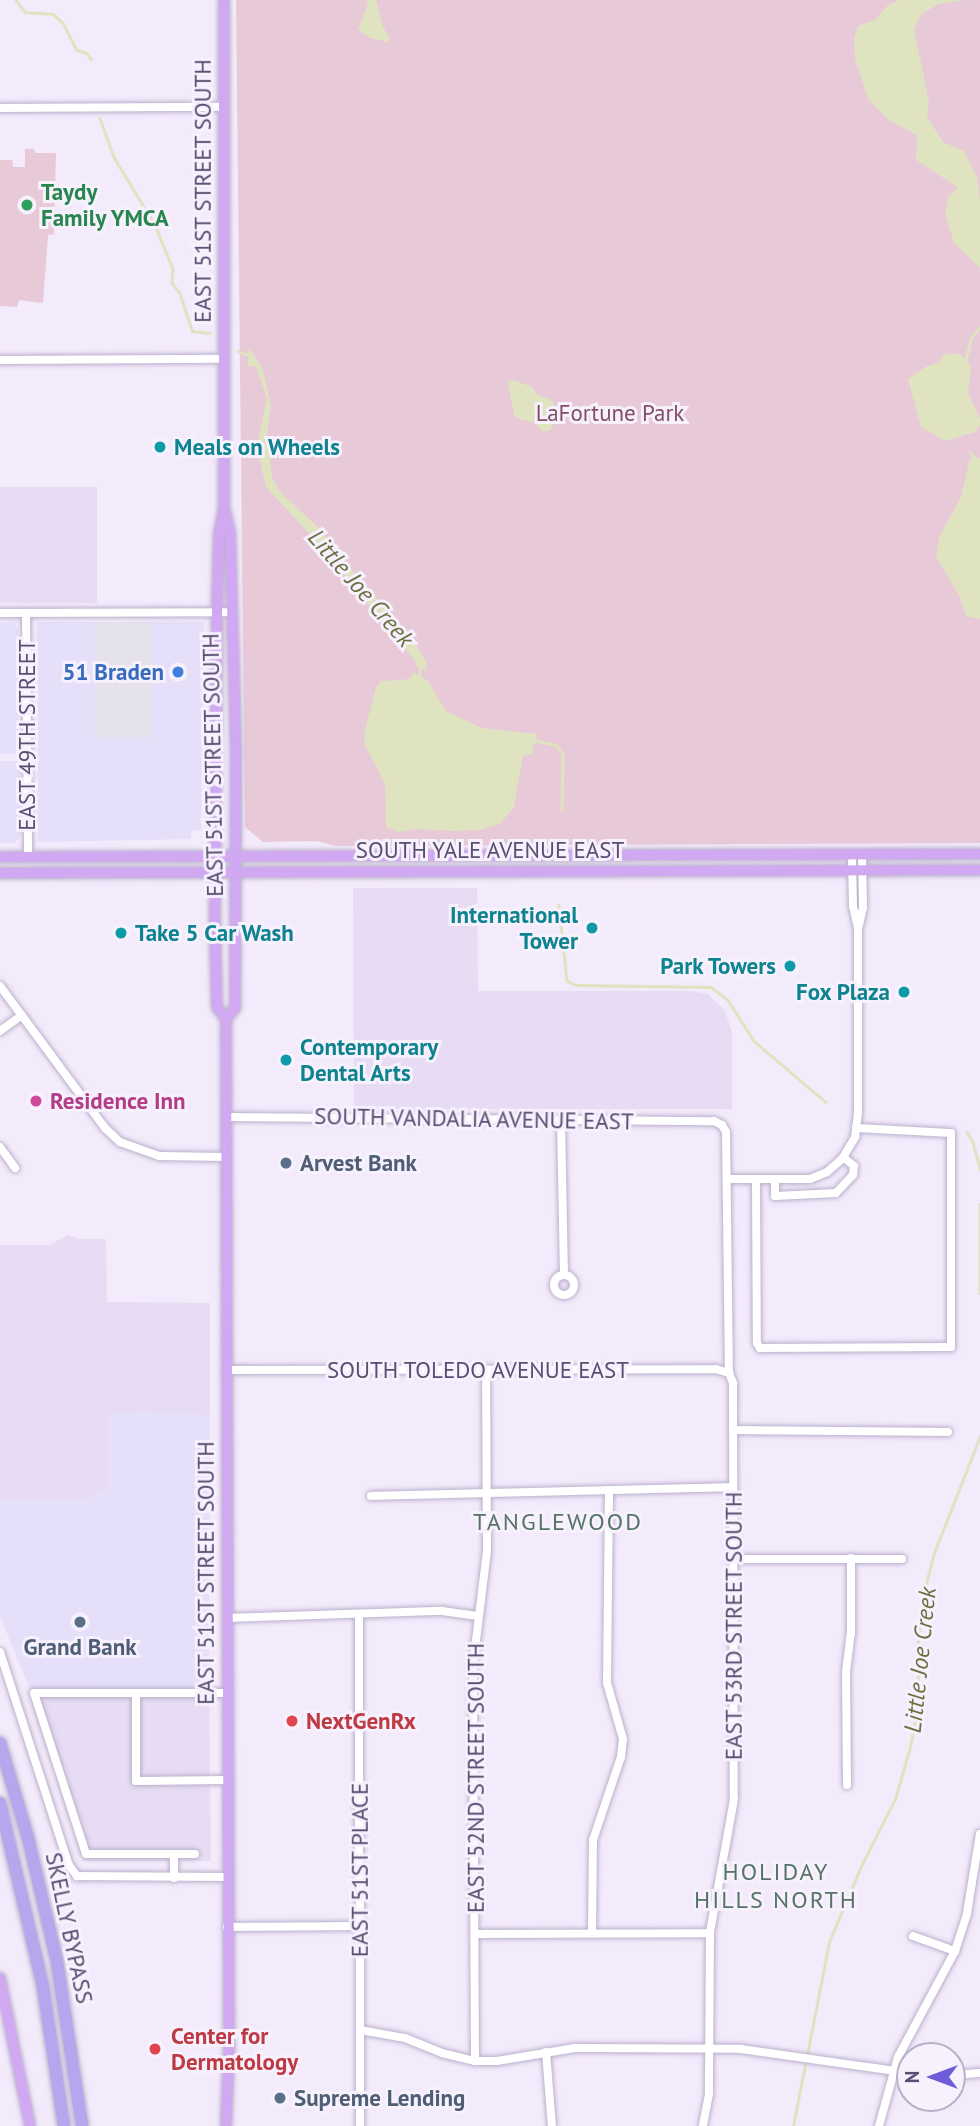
<!DOCTYPE html>
<html>
<head>
<meta charset="utf-8">
<style>
	body { margin:0 }
	#map { position:relative; width:980px; height:2126px; overflow:hidden; background:#f3eafb; font-family:"PT Sans",sans-serif }
	div>[style] { position:absolute }
	[style*='--x'] { left:calc(var(--x)*1px); top:calc(var(--y)*1px); width:calc(var(--w)*1px); rotate:calc(var(--a)*1deg) }
	.residential>* { inset:0; background:#e7dcf3; transform-origin:0 0 }
	.commercial>* { inset:0; background:#e5dff9 }
	.industrial>* { inset:0; background:#e6e2ec; transform-origin:0 0 }
	.green>* { inset:0; background:#e7c9d8 }
	.water>* { inset:0; background:#e0e3c0 }
	.stream>* { height:2.5px; margin:-1.25px; padding:0 1.25px; transform-origin:1.25px; border-radius:1.25px; background:#e0e3c0 }
	.roads { filter:drop-shadow(0 0 2px #bab1cc) drop-shadow(0 0 2px #bab1cc) }
	.minor>* { height:8px; margin:-4px; padding:0 4px; transform-origin:4px; border-radius:4px; background:#fff }
	.minor>.ring { margin:-4px; padding:0; box-sizing:content-box; background:none; border:8px solid #fff; border-radius:50% }
	.major>* { height:10px; margin:-5px; padding:0 5px; transform-origin:5px; border-radius:5px; background:#d1a9f2 }
	.highway>* { height:12px; margin:-6px; padding:0 6px; transform-origin:6px; border-radius:6px; background:#b4a7ee }
	.dots>* { width:19px; height:19px; translate:-50% -50%; box-sizing:border-box; border:4px solid #f7f0fd; border-radius:50% }
	span { translate:-50% -50%; white-space:nowrap; text-align:center; line-height:1.15; -webkit-text-stroke:6px #f7f0fd; paint-order:stroke }
	.street-label { font-size:23px; color:#594f73 }
	.leisure-label { font-size:23px; color:#27864d; font-weight:700 }
	.left { translate:0 -50%; text-align:left }
	.park-label { font-size:23px; color:#834f62 }
	.culture-label { font-size:23px; color:#0d838f; font-weight:700 }
	.right { translate:-100% -50%; text-align:right }
	.shop-label { font-size:23px; color:#366cbe; font-weight:700 }
	.hotel-label { font-size:23px; color:#b23c85; font-weight:700 }
	.service-label { font-size:23px; color:#4e5e75; font-weight:700 }
	.health-label { font-size:23px; color:#be3a42; font-weight:700 }
	.water-label { font-size:24px; color:#6b7041; font-style:italic }
	.neighbourhood-label { font-size:24px; color:#557467; letter-spacing:2px }
	.north { position:absolute; left:896px; top:2042px; width:70px; height:70px; box-sizing:border-box; background:#f7f0fd; border:2px solid #b8b0c6; border-radius:50%; rotate:270deg; font-size:19px; font-weight:700; line-height:28px; text-align:center; color:#594f73 }
	.north::after { content:''; display:block; margin:auto; width:24px; height:32px; background:#6d5cd7; clip-path:polygon(50% 0,100% 100%,50% 72%,0 100%) }
</style>
</head>
<body>
<div id="map">
	<div class="residential">
		<i style="left:97px;top:487px;width:116px;height:97px;rotate:90deg"></i>
		<i style="clip-path:polygon(353px 888px,477px 888px,478px 991px,691px 991px,708px 994px,725px 1011px,732px 1032px,732px 1109px,354px 1109px)"></i>
		<i style="clip-path:polygon(68px 1235px,79px 1239px,106px 1239px,107px 1302px,210px 1303px,210px 1414px,108px 1413px,108px 1492px,94px 1499px,0 1499px,0 1245px,49px 1245px)"></i>
		<i style="clip-path:polygon(29px 1687px,209px 1689px,211px 1861px,83px 1861px)"></i>
	</div>
	<div class="commercial">
		<i style="clip-path:polygon(14px 622px,18px 629px,18px 754px,0 754px,0 623px)"></i>
		<i style="clip-path:polygon(37px 622px,95px 622px,96px 736px,152px 737px,152px 622px,204px 622px,201px 830px,191px 830px,191px 839px,38px 842px)"></i>
		<i style="clip-path:polygon(0 761px,20px 761px,20px 836px,14px 843px,0 843px)"></i>
		<i style="clip-path:polygon(108px 1413px,210px 1414px,209px 1689px,29px 1687px,0 1616px,0 1499px,94px 1499px,94px 1492px,108px 1492px)"></i>
	</div>
	<div class="industrial">
		<i style="left:95px;top:622px;width:57px;height:115px"></i>
	</div>
	<div class="green">
		<i style="clip-path:polygon(236px 0,980px 0,980px 843px,336px 846px,317px 841px,263px 842px,245px 827px)"></i>
		<i style="clip-path:polygon(25px 149px,34px 149px,35px 153px,56px 153px,54px 234px,48px 235px,43px 303px,19px 300px,17px 307px,0 306px,0 160px,12px 160px,13px 167px,25px 167px)"></i>
	</div>
	<div class="water">
		<i style="clip-path:polygon(366px 0,376px 0,383px 27px,389px 36px,388px 42px,370px 38px,358px 29px,368px 5px)"></i>
		<i style="clip-path:polygon(899px 0,965px 0,938px 4px,921px 15px,914px 29px,929px 102px,927px 117px,943px 142px,964px 151px,977px 177px,980px 200px,980px 268px,954px 243px,945px 213px,948px 197px,958px 188px,915px 159px,918px 144px,916px 135px,889px 120px,868px 99px,855px 58px,854px 38px,858px 26px,875px 20px,888px 5px)"></i>
		<i style="clip-path:polygon(249px 348px,263px 370px,271px 406px,267px 433px,272px 478px,280px 492px,319px 528px,357px 577px,406px 630px,426px 661px,426px 671px,416px 666px,415px 661px,318px 543px,266px 487px,257px 448px,267px 398px,256px 367px,248px 366px)"></i>
		<i style="clip-path:polygon(953px 353px,962px 355px,971px 366px,968px 393px,980px 418px,980px 425px,975px 432px,945px 441px,921px 427px,908px 379px,927px 366px,938px 363px,944px 355px)"></i>
		<i style="clip-path:polygon(513px 380px,532px 387px,539px 396px,550px 399px,561px 412px,549px 431px,542px 431px,534px 422px,521px 420px,514px 415px,508px 382px)"></i>
		<i style="clip-path:polygon(970px 458px,980px 458px,980px 619px,966px 616px,960px 597px,936px 557px,939px 537px,961px 497px)"></i>
		<i style="clip-path:polygon(413px 672px,428px 681px,446px 711px,482px 728px,537px 734px,532px 754px,523px 756px,514px 807px,500px 824px,480px 830px,450px 831px,417px 829px,399px 832px,386px 827px,385px 784px,365px 745px,364px 734px,376px 687px,381px 681px,402px 680px,411px 678px)"></i>
	</div>
	<div class="stream">
		<i style="--x:16;--y:0;--w:15;--a:53"></i>
		<i style="--x:25;--y:12;--w:28;--a:4"></i>
		<i style="--x:53;--y:14;--w:13;--a:42"></i>
		<i style="--x:63;--y:23;--w:30;--a:63"></i>
		<i style="--x:77;--y:50;--w:10;--a:17"></i>
		<i style="--x:87;--y:53;--w:7;--a:56"></i>
		<i style="--x:100;--y:118;--w:41;--a:70.3"></i>
		<i style="--x:114;--y:157;--w:82;--a:59"></i>
		<i style="--x:156;--y:227;--w:45;--a:68"></i>
		<i style="--x:173;--y:269;--w:14;--a:94"></i>
		<i style="--x:172;--y:283;--w:13;--a:51"></i>
		<i style="--x:180;--y:293;--w:40;--a:72"></i>
		<i style="--x:192;--y:331;--w:18;--a:6"></i>
		<i style="--x:238;--y:351;--w:15;--a:20"></i>
		<i style="--x:965;--y:362;--w:25;--a:-76"></i>
		<i style="--x:971;--y:338;--w:14;--a:-51"></i>
		<i style="--x:970;--y:452;--w:16;--a:50"></i>
		<i style="--x:419;--y:678;--w:14;--a:-86"></i>
		<i style="--x:533;--y:740;--w:24;--a:12"></i>
		<i style="--x:556;--y:745;--w:11;--a:52"></i>
		<i style="--x:563;--y:754;--w:55;--a:91"></i>
		<i style="--x:559;--y:905;--w:76;--a:84"></i>
		<i style="--x:567;--y:981;--w:10;--a:24"></i>
		<i style="--x:576;--y:985;--w:135;--a:0.8"></i>
		<i style="--x:711;--y:987;--w:21;--a:37"></i>
		<i style="--x:728;--y:1000;--w:49;--a:57.6"></i>
		<i style="--x:754;--y:1041;--w:94;--a:40.3"></i>
		<i style="--x:967;--y:1132;--w:12;--a:59"></i>
		<i style="--x:973;--y:1142;--w:28;--a:75"></i>
		<i style="--x:980;--y:1204;--w:89;--a:90"></i>
		<i style="--x:793;--y:2126;--w:187;--a:-78.9"></i>
		<i style="--x:829;--y:1942;--w:85;--a:-67.1"></i>
		<i style="--x:862;--y:1864;--w:73;--a:-63.1"></i>
		<i style="--x:895;--y:1799;--w:54;--a:-73.9"></i>
		<i style="--x:910;--y:1747;--w:43;--a:-79.2"></i>
		<i style="--x:918;--y:1705;--w:63;--a:-90"></i>
		<i style="--x:918;--y:1642;--w:43;--a:-84.7"></i>
		<i style="--x:922;--y:1599;--w:48;--a:-75.4"></i>
		<i style="--x:934;--y:1553;--w:126;--a:-68.5"></i>
	</div>
	<div class="roads">
		<div class="minor">
			<i style="--x:0;--y:108;--w:223;--a:-0.3"></i>
			<i style="--x:0;--y:360;--w:224;--a:-0.3"></i>
			<i style="--x:0;--y:613;--w:232;--a:-0.2"></i>
			<i style="--x:26;--y:613;--w:244;--a:89.5"></i>
			<i style="--x:859;--y:925;--w:18;--a:-77"></i>
			<i style="--x:863;--y:907;--w:53;--a:-91.1"></i>
			<i style="--x:0;--y:986;--w:177;--a:53.5"></i>
			<i style="--x:105;--y:1128;--w:21;--a:43"></i>
			<i style="--x:120;--y:1142;--w:41;--a:19.7"></i>
			<i style="--x:159;--y:1156;--w:67;--a:0.9"></i>
			<i style="--x:0;--y:1031;--w:27;--a:-36"></i>
			<i style="--x:226;--y:1117;--w:488;--a:0.5"></i>
			<i style="--x:714;--y:1121;--w:9;--a:27"></i>
			<i style="--x:722;--y:1125;--w:8;--a:60"></i>
			<i style="--x:726;--y:1132;--w:241;--a:89.3"></i>
			<i style="--x:729;--y:1373;--w:11;--a:68"></i>
			<i style="--x:733;--y:1383;--w:416;--a:89.9"></i>
			<i style="--x:734;--y:1799;--w:136;--a:100.2"></i>
			<i style="--x:710;--y:1933;--w:161;--a:90.4"></i>
			<i style="--x:709;--y:2094;--w:33;--a:101"></i>
			<i style="--x:561;--y:1120;--w:155;--a:88.9"></i>
			<i style="--x:0;--y:1147;--w:26;--a:54"></i>
			<i style="--x:727;--y:1179;--w:83;--a:0"></i>
			<i style="--x:810;--y:1179;--w:18;--a:-22"></i>
			<i style="--x:827;--y:1172;--w:20;--a:-41"></i>
			<i style="--x:842;--y:1159;--w:26;--a:-59"></i>
			<i style="--x:855;--y:1137;--w:26;--a:-83"></i>
			<i style="--x:858;--y:1111;--w:183;--a:-90"></i>
			<i style="--x:858;--y:928;--w:22;--a:-103"></i>
			<i style="--x:853;--y:907;--w:53;--a:-91.1"></i>
			<i style="--x:756;--y:1179;--w:164;--a:89.7"></i>
			<i style="--x:757;--y:1343;--w:6;--a:59"></i>
			<i style="--x:760;--y:1348;--w:191;--a:-0.3"></i>
			<i style="--x:951;--y:1347;--w:214;--a:-90"></i>
			<i style="--x:951;--y:1133;--w:95;--a:-177"></i>
			<i style="--x:775;--y:1179;--w:17;--a:90"></i>
			<i style="--x:775;--y:1196;--w:61;--a:-2.8"></i>
			<i style="--x:836;--y:1193;--w:25;--a:-47"></i>
			<i style="--x:853;--y:1175;--w:9;--a:-84"></i>
			<i style="--x:854;--y:1166;--w:14;--a:-141"></i>
			<i class="ring" style="left:554px;top:1275px;width:12px;height:12px"></i>
			<i style="--x:226;--y:1370;--w:490;--a:-0.1"></i>
			<i style="--x:716;--y:1369;--w:14;--a:17"></i>
			<i style="--x:733;--y:1430;--w:215;--a:0.5"></i>
			<i style="--x:371;--y:1496;--w:362;--a:-1.4"></i>
			<i style="--x:733;--y:1559;--w:169;--a:0"></i>
			<i style="--x:359;--y:1615;--w:511;--a:89.89"></i>
			<i style="--x:227;--y:1618;--w:215;--a:-1.9"></i>
			<i style="--x:442;--y:1611;--w:36;--a:8"></i>
			<i style="--x:0;--y:1652;--w:224;--a:72.1"></i>
			<i style="--x:69;--y:1865;--w:14;--a:54"></i>
			<i style="--x:77;--y:1876;--w:150;--a:0.4"></i>
			<i style="--x:136;--y:1694;--w:87;--a:90"></i>
			<i style="--x:136;--y:1781;--w:91;--a:-0.6"></i>
			<i style="--x:847;--y:1785;--w:113;--a:-90.5"></i>
			<i style="--x:846;--y:1672;--w:38;--a:-83"></i>
			<i style="--x:851;--y:1634;--w:76;--a:-90"></i>
			<i style="--x:174;--y:1854;--w:24;--a:90"></i>
			<i style="--x:195;--y:1854;--w:109;--a:180"></i>
			<i style="--x:86;--y:1854;--w:169;--a:-107.9"></i>
			<i style="--x:34;--y:1693;--w:193;--a:0"></i>
			<i style="--x:227;--y:1927;--w:133;--a:-0.4"></i>
			<i style="--x:592;--y:1933;--w:93;--a:-89.4"></i>
			<i style="--x:593;--y:1840;--w:88;--a:-71.4"></i>
			<i style="--x:621;--y:1757;--w:18;--a:-84"></i>
			<i style="--x:623;--y:1739;--w:58;--a:-105.9"></i>
			<i style="--x:607;--y:1683;--w:193;--a:-89.4"></i>
			<i style="--x:475;--y:1934;--w:235;--a:-0.2"></i>
			<i style="--x:913;--y:1936;--w:45;--a:19.7"></i>
			<i style="--x:360;--y:2030;--w:46;--a:10.1"></i>
			<i style="--x:405;--y:2038;--w:40;--a:22"></i>
			<i style="--x:442;--y:2053;--w:34;--a:14"></i>
			<i style="--x:475;--y:2061;--w:22;--a:0"></i>
			<i style="--x:497;--y:2061;--w:79;--a:-9.5"></i>
			<i style="--x:575;--y:2048;--w:166;--a:0.3"></i>
			<i style="--x:741;--y:2049;--w:171;--a:8.1"></i>
			<i style="--x:546;--y:2052;--w:74;--a:85.4"></i>
			<i style="--x:475;--y:2061;--w:396;--a:-90.3"></i>
			<i style="--x:473;--y:1665;--w:115;--a:-83"></i>
			<i style="--x:487;--y:1551;--w:181;--a:-90.3"></i>
			<i style="--x:952;--y:2075;--w:28;--a:-4"></i>
			<i style="--x:879;--y:2126;--w:72;--a:-74.6"></i>
			<i style="--x:898;--y:2057;--w:120;--a:-61.7"></i>
			<i style="--x:955;--y:1951;--w:40;--a:-72"></i>
			<i style="--x:967;--y:1913;--w:80;--a:-80.7"></i>
		</div>
		<div class="major">
			<i style="--x:224;--y:0;--w:507;--a:90"></i>
			<i style="--x:224;--y:507;--w:27;--a:100"></i>
			<i style="--x:219;--y:534;--w:78;--a:91.5"></i>
			<i style="--x:217;--y:612;--w:323;--a:90.4"></i>
			<i style="--x:215;--y:935;--w:72;--a:88.4"></i>
			<i style="--x:217;--y:1007;--w:15;--a:53"></i>
			<i style="--x:226;--y:1019;--w:1030;--a:89.83"></i>
			<i style="--x:229;--y:2049;--w:77;--a:92.2"></i>
			<i style="--x:225;--y:511;--w:23;--a:77"></i>
			<i style="--x:230;--y:533;--w:212;--a:88.4"></i>
			<i style="--x:236;--y:745;--w:263;--a:90.2"></i>
			<i style="--x:235;--y:1008;--w:14;--a:129"></i>
			<i style="--x:0;--y:857;--w:980;--a:-0.18"></i>
			<i style="--x:0;--y:873;--w:980;--a:-0.18"></i>
			<i style="--x:0;--y:1978;--w:151;--a:78.5"></i>
		</div>
		<div class="highway">
			<i style="--x:0;--y:1743;--w:99;--a:73.6"></i>
			<i style="--x:28;--y:1838;--w:127;--a:76.8"></i>
			<i style="--x:57;--y:1962;--w:166;--a:81.3"></i>
			<i style="--x:0;--y:1803;--w:189;--a:76.8"></i>
			<i style="--x:43;--y:1987;--w:141;--a:81.4"></i>
		</div>
	</div>
	<div class="dots">
		<i style="left:27px;top:205px;background:#2e9e5b"></i>
		<i style="left:160px;top:447px;background:#0f9aa8"></i>
		<i style="left:178px;top:672px;background:#3f7fe0"></i>
		<i style="left:592px;top:928px;background:#0f9aa8"></i>
		<i style="left:121px;top:933px;background:#0f9aa8"></i>
		<i style="left:790px;top:966px;background:#0f9aa8"></i>
		<i style="left:904px;top:992px;background:#0f9aa8"></i>
		<i style="left:286px;top:1060px;background:#0f9aa8"></i>
		<i style="left:36px;top:1101px;background:#d1479c"></i>
		<i style="left:286px;top:1163px;background:#5c6f8a"></i>
		<i style="left:80px;top:1622px;background:#5c6f8a"></i>
		<i style="left:292px;top:1721px;background:#e0444e"></i>
		<i style="left:155px;top:2049px;background:#e0444e"></i>
		<i style="left:280px;top:2098px;background:#5c6f8a"></i>
	</div>
	<div class="street-label">
		<span style="left:203px;top:191px;rotate:-90deg">EAST 51ST STREET SOUTH</span>
		<span style="left:27px;top:735px;rotate:-90deg">EAST 49TH STREET</span>
		<span style="left:213px;top:765px;rotate:-91deg">EAST 51ST STREET SOUTH</span>
		<span style="left:490px;top:850px">SOUTH YALE AVENUE EAST</span>
		<span style="left:474px;top:1119px;rotate:1deg">SOUTH VANDALIA AVENUE EAST</span>
		<span style="left:478px;top:1370px">SOUTH TOLEDO AVENUE EAST</span>
		<span style="left:206px;top:1573px;rotate:-90deg">EAST 51ST STREET SOUTH</span>
		<span style="left:734px;top:1626px;rotate:-90deg">EAST 53RD STREET SOUTH</span>
		<span style="left:476px;top:1778px;rotate:-90deg">EAST 52ND STREET SOUTH</span>
		<span style="left:360px;top:1870px;rotate:-90deg">EAST 51ST PLACE</span>
		<span style="left:69px;top:1928px;rotate:78deg">SKELLY BYPASS</span>
	</div>
	<div class="leisure-label">
		<span class="left" style="left:41px;top:205px">Taydy<br>Family YMCA</span>
	</div>
	<div class="park-label">
		<span style="left:610px;top:413px">LaFortune Park</span>
	</div>
	<div class="culture-label">
		<span class="left" style="left:174px;top:447px">Meals on Wheels</span>
		<span class="right" style="left:578px;top:928px">International<br>Tower</span>
		<span class="left" style="left:135px;top:933px">Take 5 Car Wash</span>
		<span class="right" style="left:776px;top:966px">Park Towers</span>
		<span class="right" style="left:890px;top:992px">Fox Plaza</span>
		<span class="left" style="left:300px;top:1060px">Contemporary<br>Dental Arts</span>
	</div>
	<div class="shop-label">
		<span class="right" style="left:164px;top:672px">51 Braden</span>
	</div>
	<div class="hotel-label">
		<span class="left" style="left:50px;top:1101px">Residence Inn</span>
	</div>
	<div class="service-label">
		<span class="left" style="left:300px;top:1163px">Arvest Bank</span>
		<span style="left:80px;top:1647px">Grand Bank</span>
		<span class="left" style="left:294px;top:2098px">Supreme Lending</span>
	</div>
	<div class="health-label">
		<span class="left" style="left:306px;top:1721px">NextGenRx</span>
		<span class="left" style="left:171px;top:2049px">Center for<br>Dermatology</span>
	</div>
	<div class="water-label">
		<span style="left:361px;top:588px;rotate:49deg">Little Joe Creek</span>
		<span style="left:920px;top:1660px;rotate:-84deg">Little Joe Creek</span>
	</div>
	<div class="neighbourhood-label">
		<span style="left:558px;top:1522px">TANGLEWOOD</span>
		<span style="left:776px;top:1886px">HOLIDAY<br>HILLS NORTH</span>
	</div>
	<div class="north">N</div>
</div>
</body>
</html>
